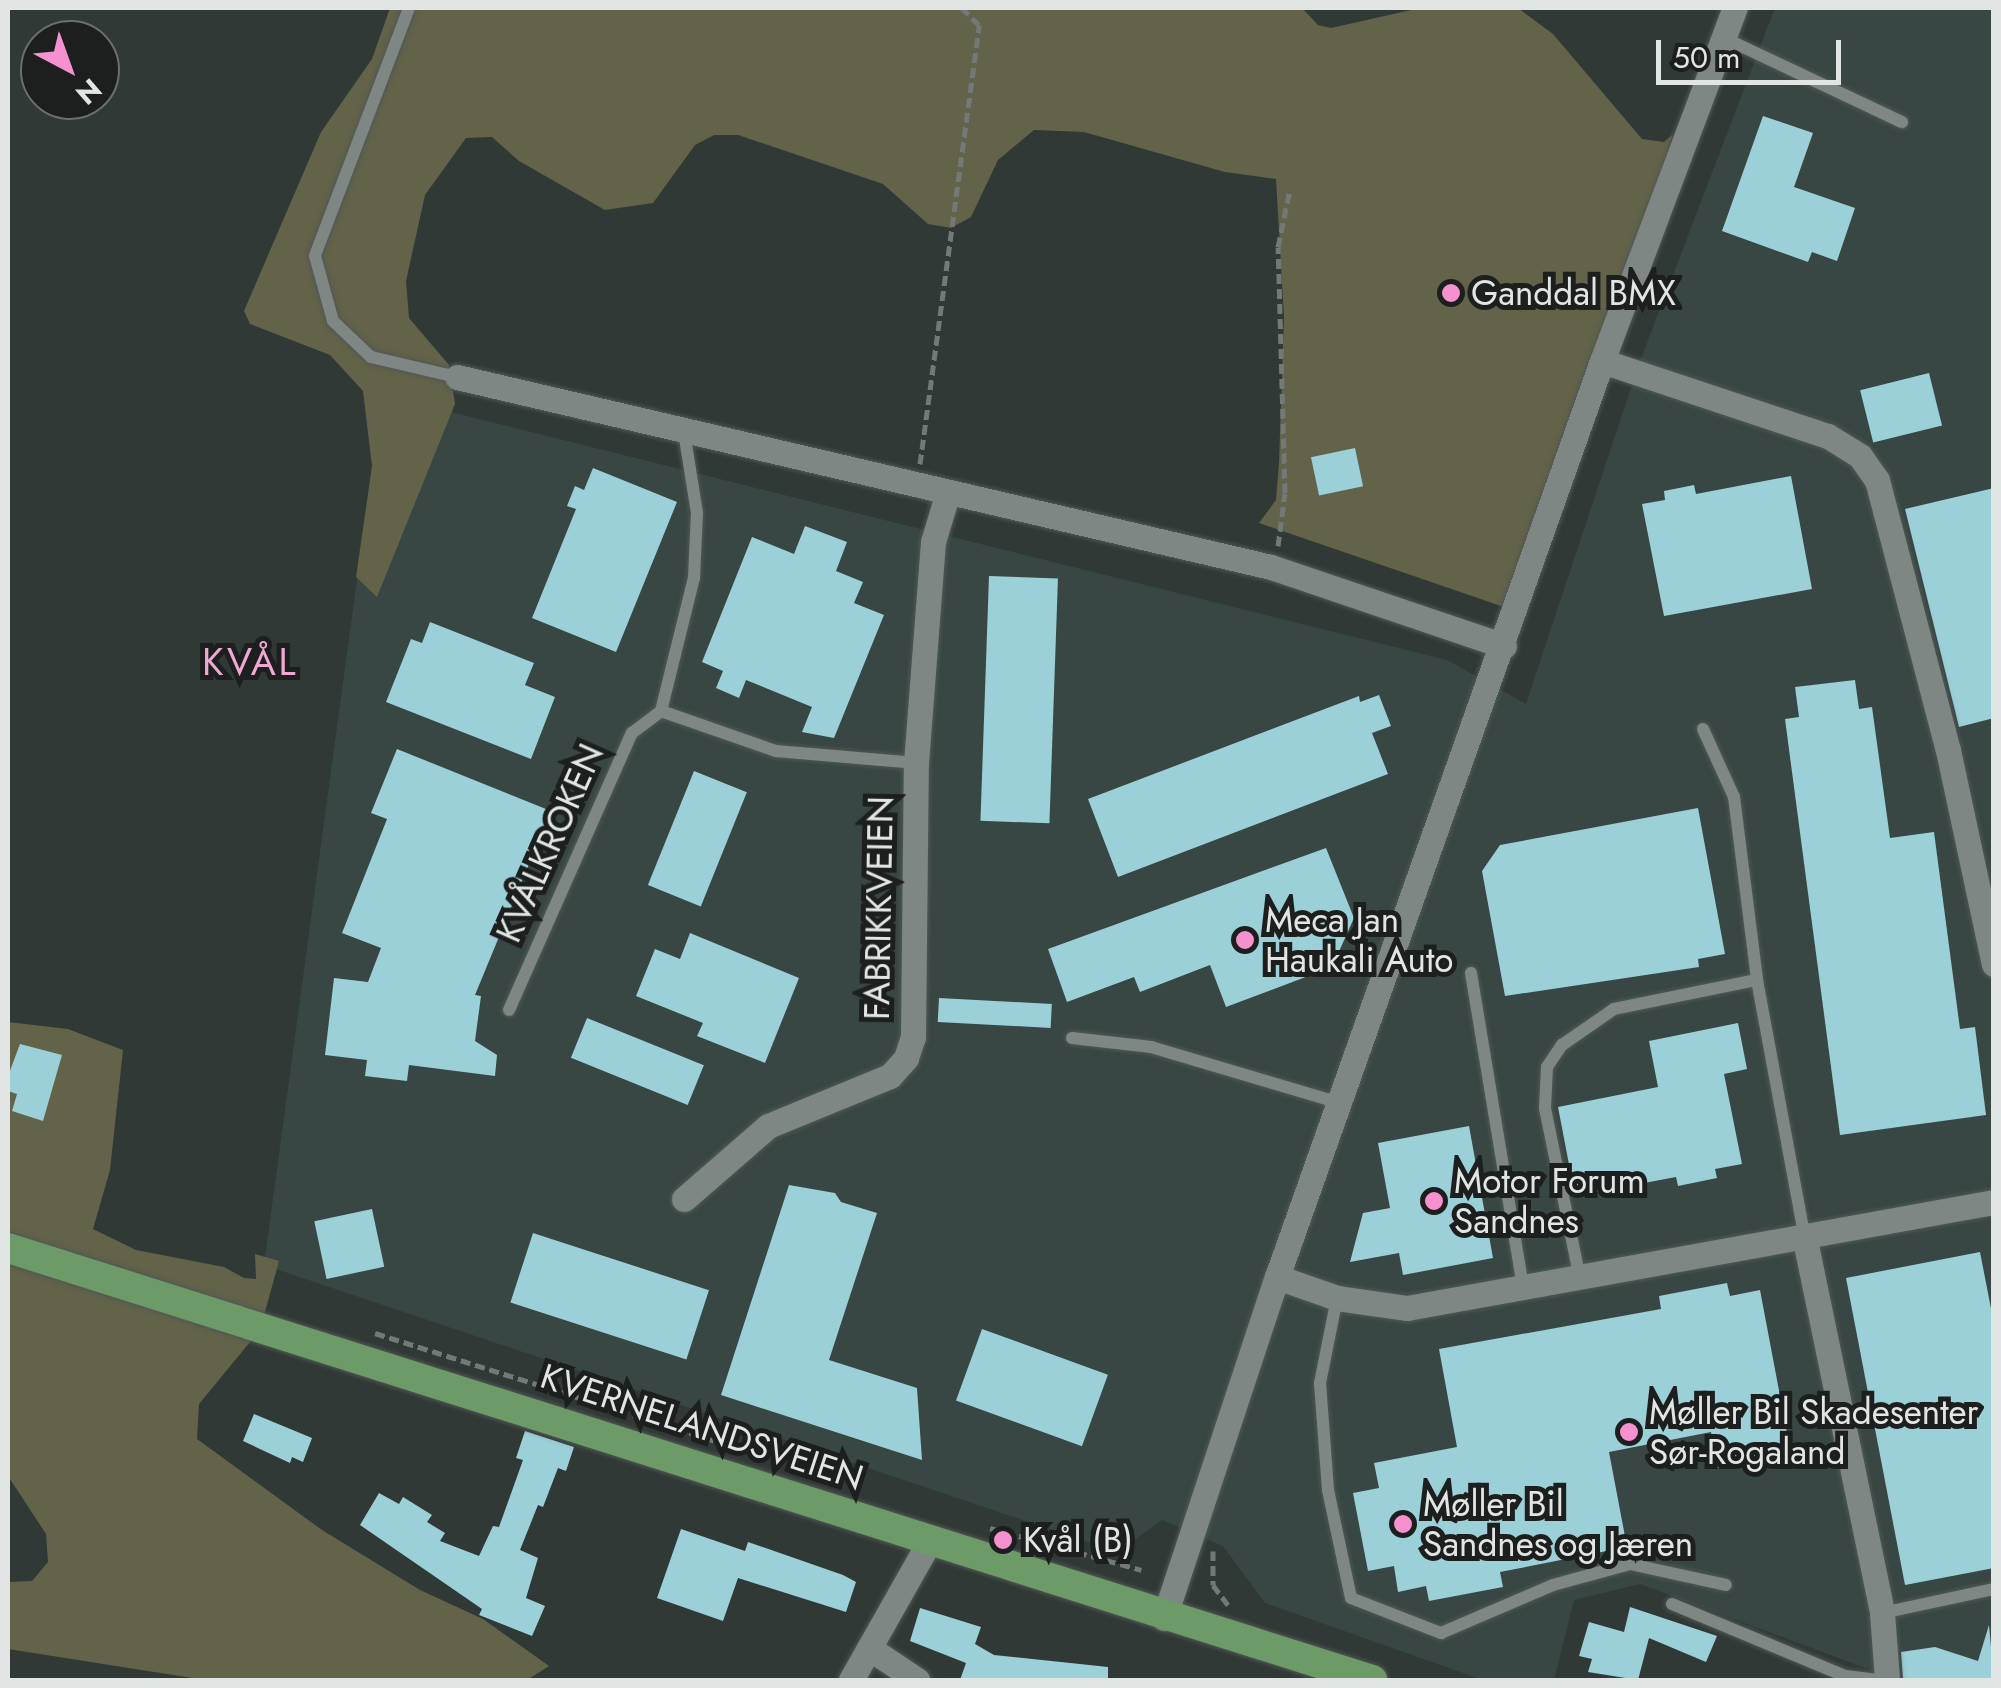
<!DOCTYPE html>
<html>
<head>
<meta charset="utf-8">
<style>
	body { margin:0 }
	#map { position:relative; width:2001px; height:1688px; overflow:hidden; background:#313936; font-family:Jost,sans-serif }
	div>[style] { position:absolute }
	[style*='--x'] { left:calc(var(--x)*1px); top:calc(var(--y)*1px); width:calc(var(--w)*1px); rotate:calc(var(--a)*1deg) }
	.built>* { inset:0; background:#384743 }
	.green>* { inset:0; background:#63634a }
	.building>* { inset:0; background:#9bd0d9; transform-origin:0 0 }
	.path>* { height:5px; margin-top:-2.5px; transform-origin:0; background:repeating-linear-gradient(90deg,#727976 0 10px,transparent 0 15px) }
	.roads { filter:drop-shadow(0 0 2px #515755) drop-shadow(0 0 2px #515755) }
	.lane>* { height:12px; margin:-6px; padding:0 6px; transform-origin:6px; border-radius:6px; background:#7f8784 }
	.street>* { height:25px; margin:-12.5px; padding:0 12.5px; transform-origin:12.5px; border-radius:12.5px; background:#7f8784 }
	.primary>* { height:30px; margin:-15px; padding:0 15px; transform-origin:15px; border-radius:15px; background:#6c9b68 }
	.dots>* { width:28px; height:28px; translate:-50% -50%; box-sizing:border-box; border:5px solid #1c1f1e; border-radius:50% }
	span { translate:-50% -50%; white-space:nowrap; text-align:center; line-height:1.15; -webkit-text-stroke:10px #1c1f1e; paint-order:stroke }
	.poi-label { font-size:35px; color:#e1e6e4 }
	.left { translate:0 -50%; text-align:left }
	.street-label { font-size:35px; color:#e1e6e4 }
	.neighbourhood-label { font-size:38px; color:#f0a8d3; letter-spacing:2.5px }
	.frame { position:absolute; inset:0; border:10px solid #e1e6e4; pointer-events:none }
	.north { position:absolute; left:20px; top:20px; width:100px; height:100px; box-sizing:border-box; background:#1c1f1e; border:2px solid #6b6f6d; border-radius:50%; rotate:139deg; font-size:28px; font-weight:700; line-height:40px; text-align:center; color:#e1e6e4 }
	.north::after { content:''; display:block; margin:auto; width:35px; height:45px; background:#f690cf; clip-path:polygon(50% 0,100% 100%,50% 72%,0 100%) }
	.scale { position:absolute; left:1656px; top:40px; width:185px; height:45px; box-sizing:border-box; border:5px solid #e1e6e4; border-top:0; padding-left:12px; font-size:30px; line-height:35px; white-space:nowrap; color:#e1e6e4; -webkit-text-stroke:8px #1c1f1e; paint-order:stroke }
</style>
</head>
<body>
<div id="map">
	<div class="built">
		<i style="clip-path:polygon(1775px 8px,1993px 8px,1993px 1680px,1897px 1680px,1640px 1584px,1574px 1600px,1554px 1680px,1483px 1680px,1265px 1603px,1223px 1546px,1162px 1520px,1118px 1552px,264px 1265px,382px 395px,1447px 660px,1526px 704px,1639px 364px)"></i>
	</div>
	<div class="green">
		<i style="clip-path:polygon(390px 8px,1302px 8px,1318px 25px,1331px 28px,1420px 8px,1518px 8px,1553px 34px,1642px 139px,1664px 142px,1673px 134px,1635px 256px,1504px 607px,1259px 523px,1276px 500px,1279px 463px,1284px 317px,1276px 179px,1225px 172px,1084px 132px,1034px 130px,998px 160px,971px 217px,951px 228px,928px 224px,883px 184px,738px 135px,714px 135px,695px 145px,653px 203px,605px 210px,519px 161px,492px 137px,466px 138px,425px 195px,406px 281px,409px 318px,449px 365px,455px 404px,377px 597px,356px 577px,372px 466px,363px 391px,330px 355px,250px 324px,244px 311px,321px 132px,372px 59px)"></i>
		<i style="clip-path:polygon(8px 1022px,68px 1029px,123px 1050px,110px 1170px,93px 1229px,136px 1250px,224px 1267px,244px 1278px,256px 1279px,255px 1254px,279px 1261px,260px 1330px,199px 1404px,197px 1439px,322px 1530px,420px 1590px,483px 1619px,549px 1666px,527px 1680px,205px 1680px,8px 1649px,8px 1582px,32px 1581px,48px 1562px,46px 1534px,8px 1476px)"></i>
	</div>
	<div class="building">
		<i style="clip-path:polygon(1763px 116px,1813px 133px,1794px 187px,1855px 208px,1837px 261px,1812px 252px,1808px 262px,1722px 231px)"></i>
		<i style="left:1929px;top:373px;width:54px;height:71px;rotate:76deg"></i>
		<i style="left:1355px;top:448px;width:39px;height:45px;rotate:78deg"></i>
		<i style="clip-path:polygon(593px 468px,677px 502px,616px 652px,532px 618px,576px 509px,567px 506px,575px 486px,584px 490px)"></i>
		<i style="clip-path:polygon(1791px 476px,1812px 589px,1664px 616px,1642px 504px,1665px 500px,1664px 491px,1694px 485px,1696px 494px)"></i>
		<i style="clip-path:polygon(1994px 488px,1994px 718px,1959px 727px,1905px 509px)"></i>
		<i style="clip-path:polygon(805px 526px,847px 542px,836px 571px,863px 582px,854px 603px,884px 615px,834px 738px,802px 732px,812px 707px,746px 680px,739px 698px,716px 688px,723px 671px,702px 662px,752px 537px,794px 554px)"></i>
		<i style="left:989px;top:576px;width:69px;height:245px;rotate:2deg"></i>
		<i style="clip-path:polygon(430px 622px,534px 663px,525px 685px,555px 697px,531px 759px,386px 702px,411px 639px,422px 643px)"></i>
		<i style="clip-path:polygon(1855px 680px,1859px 709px,1872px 707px,1890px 838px,1934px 832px,1960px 1029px,1975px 1027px,1986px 1115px,1840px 1135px,1785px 719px,1799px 717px,1795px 687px)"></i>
		<i style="clip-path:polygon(1379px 695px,1391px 726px,1372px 733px,1388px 774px,1118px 877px,1088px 799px,1359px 696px,1360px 702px)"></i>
		<i style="clip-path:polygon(397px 749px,551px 811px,475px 995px,481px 996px,475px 1041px,497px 1055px,495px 1076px,409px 1065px,407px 1081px,365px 1076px,367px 1060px,325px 1055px,334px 978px,368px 982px,381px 948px,342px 933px,387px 819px,371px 813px)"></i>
		<i style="left:694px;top:771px;width:57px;height:123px;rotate:22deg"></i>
		<i style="clip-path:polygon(1698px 808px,1725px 954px,1698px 959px,1699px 967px,1505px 996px,1482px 871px,1500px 845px)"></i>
		<i style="clip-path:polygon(1326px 848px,1354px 918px,1332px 967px,1226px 1007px,1210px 965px,1140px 992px,1134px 977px,1067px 1002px,1048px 949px)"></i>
		<i style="clip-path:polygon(690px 933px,799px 978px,765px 1063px,697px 1036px,703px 1023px,636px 996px,655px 949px,680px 959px)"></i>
		<i style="left:939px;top:998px;width:113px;height:24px;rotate:3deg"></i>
		<i style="left:587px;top:1018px;width:126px;height:43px;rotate:22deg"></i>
		<i style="clip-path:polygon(1738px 1023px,1747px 1069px,1724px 1074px,1742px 1164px,1715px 1169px,1717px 1178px,1678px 1186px,1676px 1177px,1575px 1196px,1558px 1107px,1658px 1087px,1649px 1041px)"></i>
		<i style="clip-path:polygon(20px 1044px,62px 1055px,43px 1121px,12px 1111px,17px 1094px,8px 1091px,8px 1076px)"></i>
		<i style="clip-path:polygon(1469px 1126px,1493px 1258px,1403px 1275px,1399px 1253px,1350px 1262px,1363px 1213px,1390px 1208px,1378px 1143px)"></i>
		<i style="clip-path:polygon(789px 1185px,835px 1193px,841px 1202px,877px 1213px,829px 1360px,917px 1388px,922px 1460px,721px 1395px)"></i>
		<i style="left:372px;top:1209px;width:59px;height:59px;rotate:78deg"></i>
		<i style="left:533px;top:1233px;width:185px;height:73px;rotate:18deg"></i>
		<i style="clip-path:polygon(1980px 1252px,1994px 1324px,1994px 1568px,1905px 1585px,1846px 1278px)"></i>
		<i style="clip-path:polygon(1727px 1283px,1730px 1296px,1760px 1290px,1791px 1454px,1718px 1468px,1711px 1432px,1609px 1452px,1627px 1547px,1500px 1572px,1503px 1587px,1429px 1601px,1426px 1586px,1398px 1592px,1394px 1566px,1368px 1571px,1353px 1493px,1379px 1488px,1374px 1463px,1457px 1447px,1439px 1349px,1661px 1309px,1659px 1296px)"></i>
		<i style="left:982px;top:1329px;width:134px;height:76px;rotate:20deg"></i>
		<i style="clip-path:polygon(254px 1414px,312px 1438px,303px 1462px,292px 1457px,290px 1463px,243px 1441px)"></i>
		<i style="clip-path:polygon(525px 1431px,574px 1447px,566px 1471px,558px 1468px,543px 1507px,538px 1505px,520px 1550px,538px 1558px,526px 1598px,545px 1606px,532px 1636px,479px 1615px,482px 1609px,360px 1525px,379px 1493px,399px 1504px,403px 1497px,432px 1515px,427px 1522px,445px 1533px,440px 1541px,479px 1556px,493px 1526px,499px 1527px,523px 1460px,516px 1458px)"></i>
		<i style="clip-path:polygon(681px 1529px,745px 1551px,748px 1542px,843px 1575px,856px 1582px,846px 1612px,738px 1578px,723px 1621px,657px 1598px)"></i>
		<i style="clip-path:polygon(1630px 1607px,1717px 1636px,1706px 1662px,1649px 1638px,1638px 1680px,1588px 1672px,1592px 1659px,1579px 1656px,1589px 1622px,1624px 1632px)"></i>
		<i style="clip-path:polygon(920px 1608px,981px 1627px,975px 1644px,994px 1655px,1108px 1667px,1108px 1680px,960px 1680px,966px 1663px,910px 1641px)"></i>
		<i style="clip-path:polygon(1989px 1625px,1994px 1680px,1903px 1680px,1901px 1652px,1935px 1647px,1978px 1661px)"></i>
	</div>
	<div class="path">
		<i style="--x:920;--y:464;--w:443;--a:-82.3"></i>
		<i style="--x:979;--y:25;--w:24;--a:-135"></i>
		<i style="--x:1278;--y:546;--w:53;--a:-82.5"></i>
		<i style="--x:1285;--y:493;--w:246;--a:-91.6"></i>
		<i style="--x:1278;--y:247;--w:59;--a:-78.3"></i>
		<i style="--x:375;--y:1333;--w:389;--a:17.6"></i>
		<i style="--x:990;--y:1528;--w:157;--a:15.5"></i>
		<i style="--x:1213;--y:1551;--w:34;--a:90"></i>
		<i style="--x:1213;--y:1585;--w:25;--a:53"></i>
	</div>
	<div class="roads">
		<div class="lane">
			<i style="--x:409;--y:8;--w:265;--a:110.8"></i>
			<i style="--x:315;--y:256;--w:67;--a:74.5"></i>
			<i style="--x:333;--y:321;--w:52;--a:43.5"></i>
			<i style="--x:371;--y:357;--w:88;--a:13.1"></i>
			<i style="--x:1724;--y:38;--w:197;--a:25.3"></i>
			<i style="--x:661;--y:711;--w:137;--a:-76.1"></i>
			<i style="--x:694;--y:578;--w:65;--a:-87.4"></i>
			<i style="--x:697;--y:513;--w:82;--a:-99.1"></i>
			<i style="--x:1703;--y:729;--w:75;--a:65.5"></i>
			<i style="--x:1734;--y:797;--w:184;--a:82.8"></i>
			<i style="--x:1757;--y:980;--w:263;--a:79.5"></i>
			<i style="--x:1471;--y:973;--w:318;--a:80.6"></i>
			<i style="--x:509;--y:1010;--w:303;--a:-66.1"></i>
			<i style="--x:632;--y:733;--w:36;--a:-37"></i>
			<i style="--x:661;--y:711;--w:122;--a:19.2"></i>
			<i style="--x:776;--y:751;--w:141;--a:4.9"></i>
			<i style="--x:1072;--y:1038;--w:80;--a:6.5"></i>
			<i style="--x:1151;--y:1047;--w:197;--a:16.5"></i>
			<i style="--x:1580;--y:1279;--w:175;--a:-101.6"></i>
			<i style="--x:1545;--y:1108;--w:41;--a:-87.2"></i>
			<i style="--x:1547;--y:1067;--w:27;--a:-56"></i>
			<i style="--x:1562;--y:1045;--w:63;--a:-34.7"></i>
			<i style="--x:1614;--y:1009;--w:146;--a:-11.5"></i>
			<i style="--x:1337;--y:1298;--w:87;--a:101.3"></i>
			<i style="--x:1320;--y:1383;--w:107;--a:85.7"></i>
			<i style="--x:1328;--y:1490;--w:110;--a:78"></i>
			<i style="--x:1351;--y:1598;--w:97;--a:21.3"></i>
			<i style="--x:1441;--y:1633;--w:122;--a:-23.2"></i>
			<i style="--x:1553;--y:1585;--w:80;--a:-15.3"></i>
			<i style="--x:1630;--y:1564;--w:98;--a:12.3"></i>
			<i style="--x:1672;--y:1604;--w:187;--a:22.6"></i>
			<i style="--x:1845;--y:1676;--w:31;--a:7"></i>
			<i style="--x:1882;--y:1613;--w:115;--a:-12.1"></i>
		</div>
		<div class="street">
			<i style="--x:1602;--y:361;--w:238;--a:18.4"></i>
			<i style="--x:1828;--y:436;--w:38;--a:32"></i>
			<i style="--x:1860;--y:456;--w:29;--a:55"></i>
			<i style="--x:1877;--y:480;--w:279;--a:75.3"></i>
			<i style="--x:1948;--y:750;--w:219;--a:77.9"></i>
			<i style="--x:457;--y:377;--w:836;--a:13.14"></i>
			<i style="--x:1271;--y:567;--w:246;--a:18.7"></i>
			<i style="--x:684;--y:1199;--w:111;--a:-41"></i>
			<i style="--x:768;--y:1126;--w:132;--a:-22.3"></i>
			<i style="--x:890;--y:1076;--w:24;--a:-48"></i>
			<i style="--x:906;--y:1058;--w:22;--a:-72"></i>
			<i style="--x:913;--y:1037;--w:274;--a:-89.4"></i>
			<i style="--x:916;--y:763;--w:222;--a:-85.6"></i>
			<i style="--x:933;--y:542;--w:52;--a:-73.3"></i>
			<i style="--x:1805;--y:1240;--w:381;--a:78.3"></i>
			<i style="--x:1882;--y:1613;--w:67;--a:85.7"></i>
			<i style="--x:1277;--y:1277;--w:64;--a:19.3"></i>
			<i style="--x:1337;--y:1298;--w:71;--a:8.1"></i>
			<i style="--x:1407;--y:1308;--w:596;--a:-10.24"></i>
			<i style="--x:1164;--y:1618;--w:359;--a:-71.7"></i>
			<i style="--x:1277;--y:1277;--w:972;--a:-70.47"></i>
			<i style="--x:1602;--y:361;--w:377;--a:-69.4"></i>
			<i style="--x:869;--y:1648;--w:58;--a:33.7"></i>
			<i style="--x:851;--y:1680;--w:159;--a:-60.5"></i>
		</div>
		<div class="primary">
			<i style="--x:8;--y:1248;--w:1431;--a:17.57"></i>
		</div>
	</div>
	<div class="dots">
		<i style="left:1451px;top:293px;background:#f690cf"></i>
		<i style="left:1245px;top:940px;background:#f690cf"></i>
		<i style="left:1434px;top:1201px;background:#f690cf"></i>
		<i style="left:1629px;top:1432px;background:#f690cf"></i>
		<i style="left:1403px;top:1524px;background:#f690cf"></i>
		<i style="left:1003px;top:1540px;background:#f690cf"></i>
	</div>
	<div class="poi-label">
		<span class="left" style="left:1471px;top:293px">Ganddal BMX</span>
		<span class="left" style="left:1265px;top:940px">Meca Jan<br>Haukali Auto</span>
		<span class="left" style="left:1454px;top:1201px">Motor Forum<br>Sandnes</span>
		<span class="left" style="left:1649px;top:1432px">Møller Bil Skadesenter<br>Sør-Rogaland</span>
		<span class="left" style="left:1423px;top:1524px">Møller Bil<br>Sandnes og Jæren</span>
		<span class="left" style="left:1023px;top:1540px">Kvål (B)</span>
	</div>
	<div class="street-label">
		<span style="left:550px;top:843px;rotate:-66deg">KVÅLKROKEN</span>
		<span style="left:879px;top:908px;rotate:-89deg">FABRIKKVEIEN</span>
		<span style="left:702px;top:1427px;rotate:18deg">KVERNELANDSVEIEN</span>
	</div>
	<div class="neighbourhood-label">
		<span style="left:250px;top:662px">KVÅL</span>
	</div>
	<div class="frame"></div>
	<div class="north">N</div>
	<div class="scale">50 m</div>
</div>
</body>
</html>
